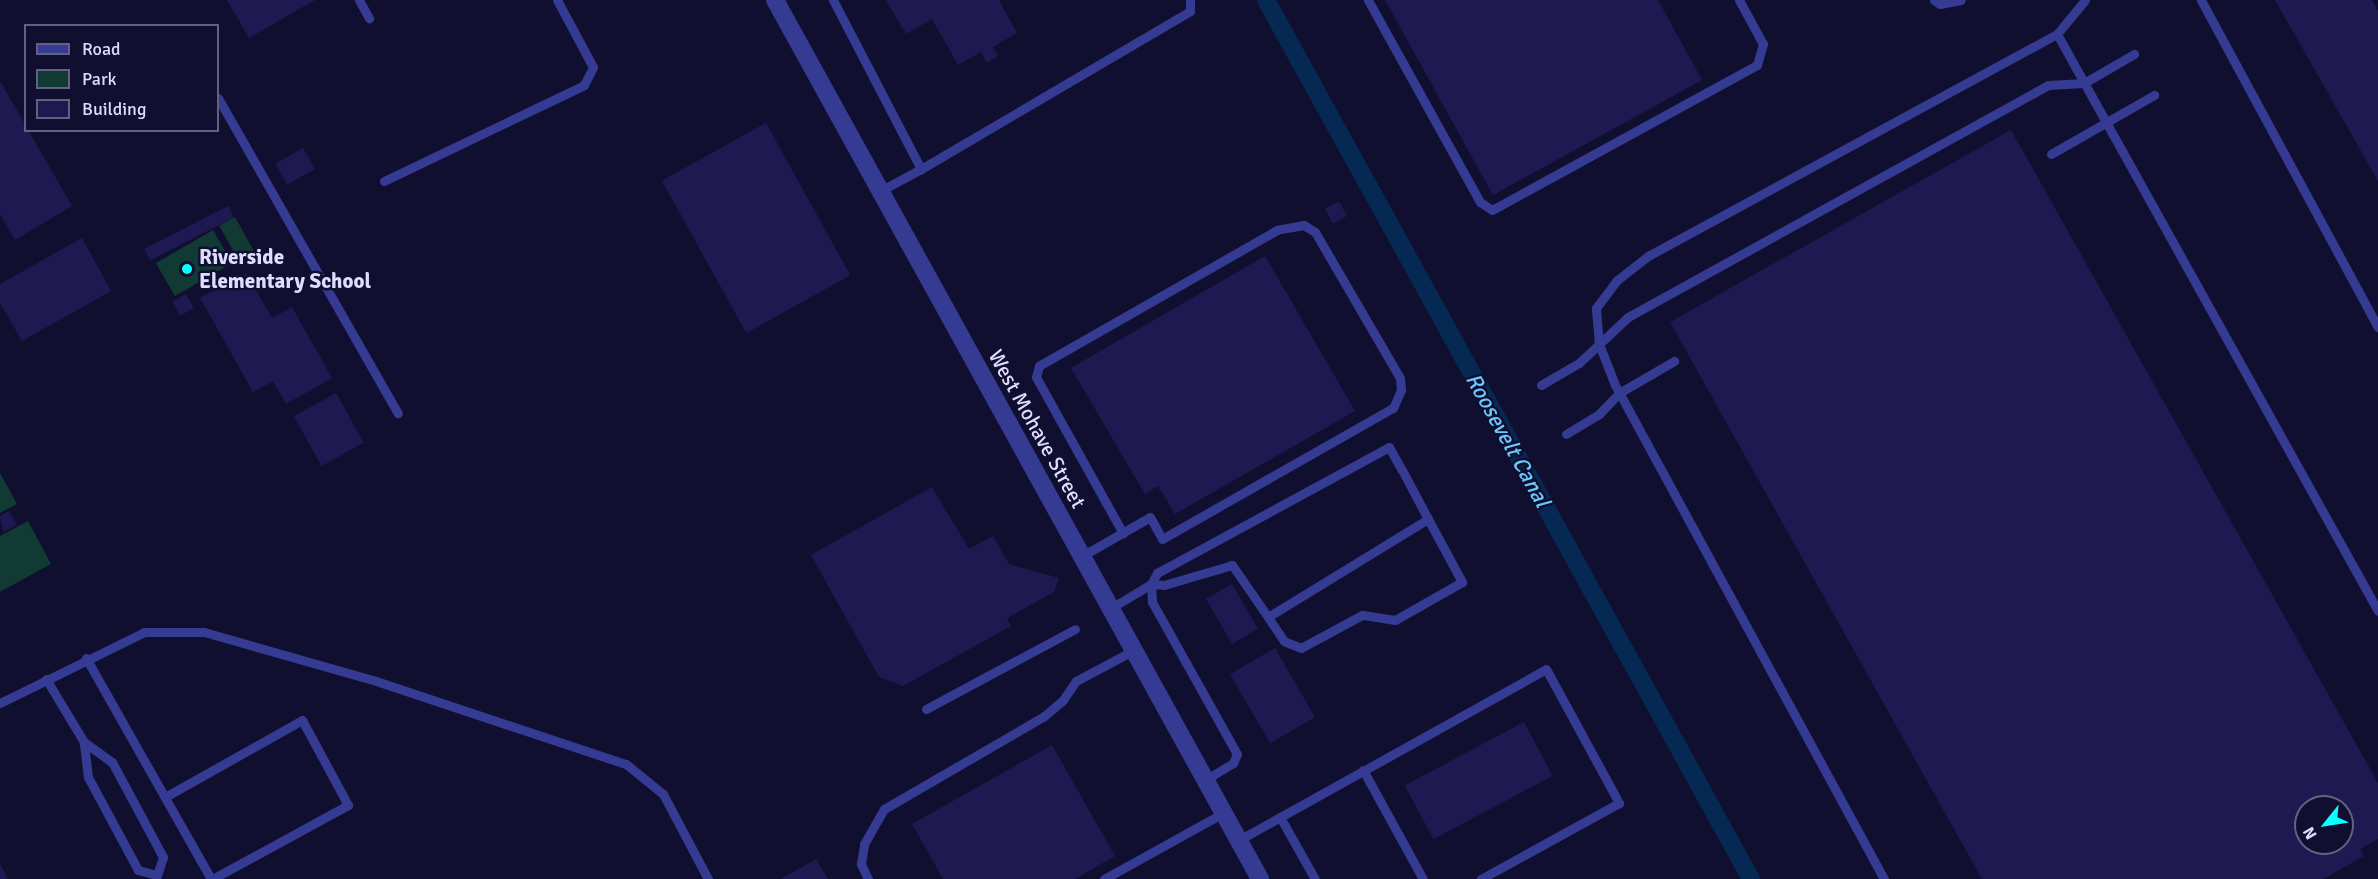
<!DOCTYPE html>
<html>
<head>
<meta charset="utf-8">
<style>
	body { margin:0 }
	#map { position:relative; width:2378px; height:879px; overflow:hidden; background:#110f2f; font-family:Signika,sans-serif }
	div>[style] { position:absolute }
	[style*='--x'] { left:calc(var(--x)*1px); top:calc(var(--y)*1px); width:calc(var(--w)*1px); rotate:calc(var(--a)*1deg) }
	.green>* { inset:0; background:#113a35; transform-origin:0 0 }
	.canal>* { height:18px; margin:-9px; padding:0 9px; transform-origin:9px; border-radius:9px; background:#052952 }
	.building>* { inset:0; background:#1f1952; transform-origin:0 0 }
	.lane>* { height:9px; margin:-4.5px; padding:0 4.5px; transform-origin:4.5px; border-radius:4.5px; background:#353b93 }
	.street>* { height:18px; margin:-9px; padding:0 9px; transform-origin:9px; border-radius:9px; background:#353b93 }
	.dots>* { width:16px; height:16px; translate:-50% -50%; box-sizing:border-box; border:3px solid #110f2f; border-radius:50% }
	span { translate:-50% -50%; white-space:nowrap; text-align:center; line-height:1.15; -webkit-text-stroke:5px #110f2f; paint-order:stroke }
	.poi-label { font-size:21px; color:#deddff; font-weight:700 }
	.left { translate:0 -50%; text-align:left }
	.street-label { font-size:21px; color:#deddff }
	.water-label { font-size:22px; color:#6bc9ff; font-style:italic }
	.legend { position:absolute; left:24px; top:24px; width:195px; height:108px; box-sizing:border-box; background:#110f2f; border:2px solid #636182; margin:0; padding:8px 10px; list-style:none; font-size:18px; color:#deddff }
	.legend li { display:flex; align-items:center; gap:12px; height:30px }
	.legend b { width:30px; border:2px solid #636182 }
	.north { position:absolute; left:2294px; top:795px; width:60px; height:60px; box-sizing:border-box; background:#110f2f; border:2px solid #636182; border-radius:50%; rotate:240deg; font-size:16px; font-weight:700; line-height:24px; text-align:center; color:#deddff }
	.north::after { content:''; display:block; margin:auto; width:21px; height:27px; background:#09ffff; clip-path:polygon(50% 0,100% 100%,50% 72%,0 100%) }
</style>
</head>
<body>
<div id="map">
	<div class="green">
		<i style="left:235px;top:217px;width:39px;height:18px;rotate:61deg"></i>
		<i style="left:213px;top:230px;width:38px;height:66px;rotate:60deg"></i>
		<i style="clip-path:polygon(0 473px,17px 504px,0 513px)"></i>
		<i style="clip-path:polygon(28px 521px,51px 564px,0 592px,0 536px)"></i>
	</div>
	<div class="canal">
		<i style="--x:1266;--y:0;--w:1004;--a:61.11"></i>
	</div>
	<div class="building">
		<i style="clip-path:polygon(227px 0,315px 0,249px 38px)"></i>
		<i style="clip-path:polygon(886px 0,999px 0,1017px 33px,993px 47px,998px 56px,987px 63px,981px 52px,958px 65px,932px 19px,906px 34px)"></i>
		<i style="clip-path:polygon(1385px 0,1658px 0,1702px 80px,1493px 195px)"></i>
		<i style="clip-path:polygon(2275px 0,2372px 0,2378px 11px,2378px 181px)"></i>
		<i style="clip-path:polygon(0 81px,72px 206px,15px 240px,0 214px)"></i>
		<i style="left:766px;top:123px;width:174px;height:119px;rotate:61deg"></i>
		<i style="clip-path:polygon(evenodd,2011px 130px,2378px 783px,2378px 839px,2360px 849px,2364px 856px,2323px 879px,1982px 879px,1670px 322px,2011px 130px,2306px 807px,2342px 807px,2342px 843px,2306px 843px,2306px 807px)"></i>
		<i style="left:303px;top:148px;width:24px;height:32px;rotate:60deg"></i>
		<i style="left:1339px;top:201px;width:17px;height:16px;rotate:62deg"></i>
		<i style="left:228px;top:206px;width:13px;height:94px;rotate:63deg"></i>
		<i style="clip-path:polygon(82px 238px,111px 291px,22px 341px,0 303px,0 284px)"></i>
		<i style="clip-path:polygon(1265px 256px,1355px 411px,1175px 514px,1158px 486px,1145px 494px,1071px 368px)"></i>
		<i style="clip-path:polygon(246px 273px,272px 318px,292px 307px,332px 378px,286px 404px,273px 381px,253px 392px,200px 298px)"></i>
		<i style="left:186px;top:294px;width:16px;height:16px;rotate:60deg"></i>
		<i style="left:336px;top:393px;width:57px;height:48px;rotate:61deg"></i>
		<i style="clip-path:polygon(932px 487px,969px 549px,993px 536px,1009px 564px,1059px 578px,1054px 592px,1007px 618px,1011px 626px,903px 686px,879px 677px,811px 555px)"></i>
		<i style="clip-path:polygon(9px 511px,17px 525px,3px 532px,0 516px)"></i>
		<i style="left:1232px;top:584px;width:52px;height:30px;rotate:60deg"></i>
		<i style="left:1275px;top:648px;width:80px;height:52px;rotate:60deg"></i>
		<i style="left:1524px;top:722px;width:61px;height:135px;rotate:62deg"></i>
		<i style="clip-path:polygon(1052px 745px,1115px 856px,1075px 879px,943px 879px,912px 824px)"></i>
		<i style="clip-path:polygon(816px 859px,828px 879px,781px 879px)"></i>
		<i style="clip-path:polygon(0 864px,8px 879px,0 879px)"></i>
	</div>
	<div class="lane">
		<i style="--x:359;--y:0;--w:21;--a:61"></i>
		<i style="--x:833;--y:0;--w:191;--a:62.5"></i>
		<i style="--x:921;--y:169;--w:47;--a:151.8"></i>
		<i style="--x:1368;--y:0;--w:231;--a:61"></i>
		<i style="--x:1480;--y:202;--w:14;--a:34"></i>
		<i style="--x:1492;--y:210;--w:302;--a:-28.7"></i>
		<i style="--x:1757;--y:65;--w:22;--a:-74"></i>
		<i style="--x:1763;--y:44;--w:50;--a:-118.6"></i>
		<i style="--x:1934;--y:0;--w:7;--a:34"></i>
		<i style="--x:1940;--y:4;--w:21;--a:-11"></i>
		<i style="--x:2201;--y:0;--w:372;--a:61.6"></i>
		<i style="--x:2057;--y:34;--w:660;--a:60.91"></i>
		<i style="--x:218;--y:98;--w:363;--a:60.3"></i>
		<i style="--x:2051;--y:154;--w:119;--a:-29.8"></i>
		<i style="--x:921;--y:169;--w:312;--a:-30.4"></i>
		<i style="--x:1190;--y:11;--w:11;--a:-90"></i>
		<i style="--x:384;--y:181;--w:222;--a:-25.6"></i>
		<i style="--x:584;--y:85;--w:20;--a:-63"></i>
		<i style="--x:593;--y:67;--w:76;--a:-118.2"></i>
		<i style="--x:1541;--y:385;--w:44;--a:-30.1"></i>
		<i style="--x:1579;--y:363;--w:67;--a:-43.2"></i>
		<i style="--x:1628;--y:317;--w:480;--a:-28.9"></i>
		<i style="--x:2048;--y:85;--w:36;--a:-3"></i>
		<i style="--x:2084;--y:83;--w:58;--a:-30.1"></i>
		<i style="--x:1566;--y:434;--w:39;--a:-31"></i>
		<i style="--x:1599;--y:414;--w:29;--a:-46"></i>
		<i style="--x:1619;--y:393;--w:64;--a:-30.2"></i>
		<i style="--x:1082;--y:556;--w:78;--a:-29.8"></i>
		<i style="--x:1150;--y:517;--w:25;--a:61"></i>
		<i style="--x:1162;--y:539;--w:266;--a:-29.6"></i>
		<i style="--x:1393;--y:408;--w:20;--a:-66"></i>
		<i style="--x:1401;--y:390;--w:12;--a:-95"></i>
		<i style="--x:1400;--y:378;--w:169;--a:-120.2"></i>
		<i style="--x:1315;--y:232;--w:13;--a:-148"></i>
		<i style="--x:1304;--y:225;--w:27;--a:170"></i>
		<i style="--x:1277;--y:230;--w:274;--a:150.3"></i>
		<i style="--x:1039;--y:366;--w:11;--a:105"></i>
		<i style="--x:1036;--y:377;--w:179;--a:60.9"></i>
		<i style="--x:1111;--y:608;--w:47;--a:-31"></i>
		<i style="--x:1151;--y:584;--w:13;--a:4"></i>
		<i style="--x:1164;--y:585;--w:71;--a:-16.4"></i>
		<i style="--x:1232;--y:565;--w:63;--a:55.3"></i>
		<i style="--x:86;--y:658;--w:254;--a:60.5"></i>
		<i style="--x:46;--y:679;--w:74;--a:58.9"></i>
		<i style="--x:84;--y:742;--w:34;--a:36"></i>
		<i style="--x:112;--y:762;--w:108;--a:61.8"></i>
		<i style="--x:163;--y:857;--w:19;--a:108"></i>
		<i style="--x:157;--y:875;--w:20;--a:-165"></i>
		<i style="--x:138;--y:870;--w:106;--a:-118.3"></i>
		<i style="--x:88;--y:777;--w:35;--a:-97"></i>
		<i style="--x:0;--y:703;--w:161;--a:-26.2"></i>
		<i style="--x:144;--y:632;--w:60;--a:0"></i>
		<i style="--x:204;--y:632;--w:179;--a:15.9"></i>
		<i style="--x:376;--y:681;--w:263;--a:18.4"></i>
		<i style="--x:626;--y:764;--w:48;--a:39"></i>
		<i style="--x:663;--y:794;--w:96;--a:62.1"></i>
		<i style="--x:926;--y:709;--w:169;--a:-28.2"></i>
		<i style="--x:1363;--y:770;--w:124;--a:61.2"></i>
		<i style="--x:1205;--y:780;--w:33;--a:-31"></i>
		<i style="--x:1233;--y:763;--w:10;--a:-66"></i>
		<i style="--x:1237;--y:754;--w:174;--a:-119.2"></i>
		<i style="--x:1152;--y:602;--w:18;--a:-93"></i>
		<i style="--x:1151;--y:584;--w:13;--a:-61"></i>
		<i style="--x:1157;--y:573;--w:264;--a:-28.5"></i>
		<i style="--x:1389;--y:447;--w:26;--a:61"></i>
		<i style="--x:1402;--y:470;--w:55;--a:62"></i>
		<i style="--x:1428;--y:519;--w:72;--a:61.6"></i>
		<i style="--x:1462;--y:582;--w:77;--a:150.4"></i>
		<i style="--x:1395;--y:620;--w:33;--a:-171"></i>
		<i style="--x:1362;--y:615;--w:69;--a:151.6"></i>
		<i style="--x:1301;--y:648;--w:18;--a:-158"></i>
		<i style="--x:1284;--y:641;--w:29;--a:-124"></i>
		<i style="--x:1268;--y:617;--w:188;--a:-31.5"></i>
		<i style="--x:165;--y:797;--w:157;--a:-29.3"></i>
		<i style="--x:302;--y:720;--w:97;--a:61.6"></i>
		<i style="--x:348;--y:805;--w:155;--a:151.4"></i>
		<i style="--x:1280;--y:817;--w:71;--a:60.6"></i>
		<i style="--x:1239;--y:840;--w:351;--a:-29.1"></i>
		<i style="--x:1546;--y:669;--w:153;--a:61.4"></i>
		<i style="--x:1619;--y:803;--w:158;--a:151.2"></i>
		<i style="--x:868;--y:879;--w:17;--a:-115"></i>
		<i style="--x:861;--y:864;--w:20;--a:-81"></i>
		<i style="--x:864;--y:844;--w:40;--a:-60.3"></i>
		<i style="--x:884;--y:809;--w:184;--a:-30.1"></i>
		<i style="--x:1043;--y:717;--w:26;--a:-40"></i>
		<i style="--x:1063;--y:700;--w:23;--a:-56"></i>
		<i style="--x:1076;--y:681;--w:66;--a:-28.1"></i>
		<i style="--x:1104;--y:879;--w:136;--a:-29"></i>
		<i style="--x:1884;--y:879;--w:562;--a:-118.57"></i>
		<i style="--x:1615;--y:385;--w:44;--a:-111.3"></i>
		<i style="--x:1599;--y:344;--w:36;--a:-95"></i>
		<i style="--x:1596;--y:308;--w:34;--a:-53"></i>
		<i style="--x:1616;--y:281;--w:41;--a:-38"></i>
		<i style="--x:1648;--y:256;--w:465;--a:-28.5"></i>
		<i style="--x:2057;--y:34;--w:44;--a:-50.5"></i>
	</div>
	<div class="street">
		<i style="--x:775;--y:0;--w:1004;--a:61.11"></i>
	</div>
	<div class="dots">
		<i style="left:187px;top:269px;background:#09ffff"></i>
	</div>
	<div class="poi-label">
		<span class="left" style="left:199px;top:269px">Riverside<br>Elementary School</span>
	</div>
	<div class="street-label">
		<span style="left:1037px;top:429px;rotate:61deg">West Mohave Street</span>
	</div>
	<div class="water-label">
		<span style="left:1508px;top:440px;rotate:61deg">Roosevelt Canal</span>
	</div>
	<ul class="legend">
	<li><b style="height:8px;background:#353b93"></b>Road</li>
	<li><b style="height:16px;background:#113a35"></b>Park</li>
	<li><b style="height:16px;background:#1f1952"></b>Building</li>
	</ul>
	<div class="north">N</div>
</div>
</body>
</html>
